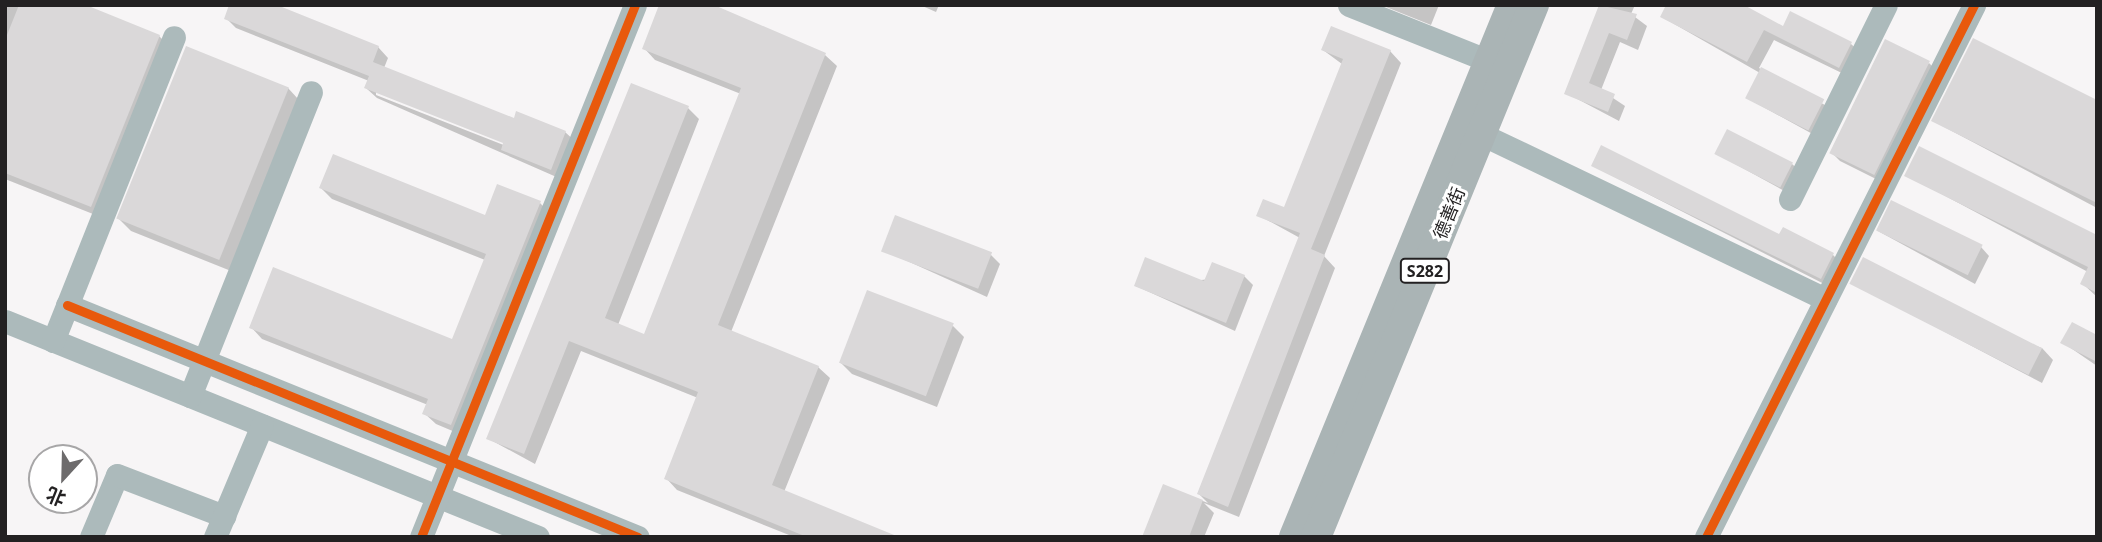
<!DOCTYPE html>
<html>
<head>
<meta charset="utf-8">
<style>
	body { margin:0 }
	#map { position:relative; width:2102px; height:542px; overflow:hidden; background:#f7f5f6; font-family:"Noto Sans","Noto Sans SC",sans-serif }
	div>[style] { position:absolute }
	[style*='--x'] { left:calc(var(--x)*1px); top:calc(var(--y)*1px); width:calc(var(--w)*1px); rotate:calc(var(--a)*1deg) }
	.shadow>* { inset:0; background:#0003 }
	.building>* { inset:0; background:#dad8d9; transform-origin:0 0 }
	.minor>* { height:23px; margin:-11.5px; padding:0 11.5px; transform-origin:11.5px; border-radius:11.5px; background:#acbabb }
	.major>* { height:30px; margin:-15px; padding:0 15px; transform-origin:15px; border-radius:15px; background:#aab4b5 }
	.cycleway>* { height:9px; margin:-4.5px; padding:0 4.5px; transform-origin:4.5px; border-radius:4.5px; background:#e8590c }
	span { translate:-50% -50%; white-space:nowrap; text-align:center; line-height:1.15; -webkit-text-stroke:6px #fff; paint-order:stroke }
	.shield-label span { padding:2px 5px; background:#fff; border:2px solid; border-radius:5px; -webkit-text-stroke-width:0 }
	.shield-label { font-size:16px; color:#232122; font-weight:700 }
	.street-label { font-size:18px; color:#232122 }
	.frame { position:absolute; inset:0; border:7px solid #232122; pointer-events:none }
	.north { position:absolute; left:28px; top:444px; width:70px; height:70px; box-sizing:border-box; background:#fff; border:2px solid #a7a6a7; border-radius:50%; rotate:202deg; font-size:19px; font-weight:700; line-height:28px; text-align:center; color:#232122 }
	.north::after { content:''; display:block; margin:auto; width:24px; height:32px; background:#6d6b6c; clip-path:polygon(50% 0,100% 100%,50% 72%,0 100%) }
</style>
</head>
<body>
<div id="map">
	<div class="shadow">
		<i style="clip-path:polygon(5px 5px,80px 5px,159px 36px,171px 48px,103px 218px,5px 179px)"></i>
		<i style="clip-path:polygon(707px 5px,825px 55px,837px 66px,731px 332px,818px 367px,830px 378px,784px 492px,884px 537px,794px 537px,677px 490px,666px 478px,698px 398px,581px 351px,535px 464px,489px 439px,688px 108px,699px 119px,618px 325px,645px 336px,741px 94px,655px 60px,644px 48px)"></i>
		<i style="clip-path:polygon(920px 5px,939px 5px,936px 12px)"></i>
		<i style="clip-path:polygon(1381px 5px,1439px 5px,1431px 25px)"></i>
		<i style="clip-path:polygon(1601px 5px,1635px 5px,1631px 14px,1647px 26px,1638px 50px,1620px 42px,1601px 90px,1625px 106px,1619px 121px,1566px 93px)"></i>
		<i style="clip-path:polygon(1662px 17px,1783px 28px,1851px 44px,1862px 54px,1850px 77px,1774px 40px,1759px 68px,1832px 109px,1818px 137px,1747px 98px,1760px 73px)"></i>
		<i style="clip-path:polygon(evenodd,226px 18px,378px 47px,388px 58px,384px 68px,515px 120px,565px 132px,576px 142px,561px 179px,377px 98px,366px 88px,369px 81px,236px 28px,226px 18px,376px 91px,512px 145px,511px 148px,376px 95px,376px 91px)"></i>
		<i style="clip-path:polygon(1323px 50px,1390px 51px,1401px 63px,1324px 256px,1335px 268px,1239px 517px,1204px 503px,1214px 513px,1204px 537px,1144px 537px,1164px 486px,1208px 503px,1199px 494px,1300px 238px,1258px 215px,1285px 209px,1342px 64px)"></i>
		<i style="clip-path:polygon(1929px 63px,1938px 72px,1882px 182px,1840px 161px,1831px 152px)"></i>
		<i style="clip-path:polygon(288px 88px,299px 100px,231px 271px,131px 231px,119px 219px)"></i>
		<i style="clip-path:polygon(2097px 102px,2097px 208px,1933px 121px)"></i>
		<i style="clip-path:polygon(1717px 154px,1792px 164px,1801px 172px,1790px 194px)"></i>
		<i style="clip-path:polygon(1593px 166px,1832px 254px,1843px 265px,1832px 288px)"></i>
		<i style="clip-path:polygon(1906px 175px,2097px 237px,2097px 297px,2082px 283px,2088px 272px)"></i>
		<i style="clip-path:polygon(321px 188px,486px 217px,540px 203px,551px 214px,462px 435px,436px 424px,424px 413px,428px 405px,262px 339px,251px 327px,453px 341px,485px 260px,332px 199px)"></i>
		<i style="clip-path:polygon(1878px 231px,1981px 247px,1989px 256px,1975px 284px)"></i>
		<i style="clip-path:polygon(883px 250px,991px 255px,1000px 264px,987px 297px)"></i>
		<i style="clip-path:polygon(1244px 276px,1253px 285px,1235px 331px,1136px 286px)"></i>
		<i style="clip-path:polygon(1852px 283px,2042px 348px,2053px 360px,2042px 383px)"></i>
		<i style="clip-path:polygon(953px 326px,964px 337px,937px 407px,852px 374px,840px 362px)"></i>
		<i style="clip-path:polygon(2097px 337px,2097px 366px,2062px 342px)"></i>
	</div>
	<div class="building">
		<i style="clip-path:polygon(19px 5px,86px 5px,160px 35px,91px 207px,5px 173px,5px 40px)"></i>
		<i style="clip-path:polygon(229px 5px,277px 5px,379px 46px,373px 62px,514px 118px,516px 111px,566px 131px,551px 170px,501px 150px,503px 143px,364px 88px,369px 76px,224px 19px)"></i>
		<i style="clip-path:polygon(659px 5px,714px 5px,826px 53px,718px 325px,819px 366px,772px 485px,899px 537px,807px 537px,664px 479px,698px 392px,569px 341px,524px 454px,486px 439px,631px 83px,689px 106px,605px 318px,644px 334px,741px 88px,642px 49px)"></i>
		<i style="clip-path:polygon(1599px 5px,1637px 14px,1627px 40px,1609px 33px,1589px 83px,1615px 94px,1608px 112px,1564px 94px)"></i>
		<i style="clip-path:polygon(1666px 5px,1744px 5px,1783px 26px,1790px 11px,1852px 42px,1839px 68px,1764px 30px,1747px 62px,1660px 17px)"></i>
		<i style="clip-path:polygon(1331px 26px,1391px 50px,1311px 249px,1325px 255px,1228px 507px,1197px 494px,1300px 233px,1256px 216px,1263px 199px,1284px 207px,1343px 59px,1321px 50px)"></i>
		<i style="clip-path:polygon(1973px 38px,2097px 100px,2097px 203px,1931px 121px)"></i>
		<i style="left:1885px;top:39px;width:50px;height:127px;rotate:26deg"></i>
		<i style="left:186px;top:46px;width:111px;height:186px;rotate:22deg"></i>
		<i style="left:1761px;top:67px;width:71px;height:35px;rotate:27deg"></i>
		<i style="left:1727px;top:129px;width:74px;height:28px;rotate:27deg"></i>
		<i style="clip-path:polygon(1601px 145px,1779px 234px,1783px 227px,1834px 253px,1821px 279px,1591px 166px)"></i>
		<i style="clip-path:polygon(1919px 146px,2097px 235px,2097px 293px,2080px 284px,2088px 267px,1904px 176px)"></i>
		<i style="clip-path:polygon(333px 154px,485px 215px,497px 184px,541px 201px,451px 425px,422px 414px,428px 399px,249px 328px,273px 267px,452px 339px,486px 254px,319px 188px)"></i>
		<i style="left:1891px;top:200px;width:102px;height:34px;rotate:26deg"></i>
		<i style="left:895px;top:215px;width:104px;height:39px;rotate:21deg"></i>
		<i style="clip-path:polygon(1145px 257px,1204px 281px,1212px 262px,1245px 275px,1226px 323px,1134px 286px)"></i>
		<i style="left:1863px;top:257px;width:201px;height:30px;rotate:27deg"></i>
		<i style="left:867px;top:290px;width:93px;height:78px;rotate:21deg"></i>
		<i style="clip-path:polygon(2072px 322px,2097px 335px,2097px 362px,2060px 343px)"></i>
		<i style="clip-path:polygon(1163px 484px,1203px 500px,1189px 537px,1142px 537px)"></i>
	</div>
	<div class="minor">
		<i style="--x:1349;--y:5;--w:151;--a:21.8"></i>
		<i style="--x:1481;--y:134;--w:382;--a:25.6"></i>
		<i style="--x:1790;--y:199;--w:216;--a:-63.7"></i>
		<i style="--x:67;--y:305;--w:616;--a:22.11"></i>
		<i style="--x:5;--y:321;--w:575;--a:22.06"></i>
		<i style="--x:53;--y:341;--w:327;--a:-68.3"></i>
		<i style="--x:190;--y:396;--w:327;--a:-68.3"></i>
		<i style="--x:91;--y:537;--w:67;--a:-67.2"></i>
		<i style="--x:117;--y:475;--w:115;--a:21"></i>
		<i style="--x:215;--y:537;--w:121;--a:-67.2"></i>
		<i style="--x:421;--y:537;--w:573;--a:-68.09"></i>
		<i style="--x:1706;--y:537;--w:596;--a:-63.26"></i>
	</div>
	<div class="major">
		<i style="--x:1294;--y:537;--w:575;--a:-67.72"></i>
		<i style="--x:1316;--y:537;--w:575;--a:-67.72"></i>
	</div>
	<div class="cycleway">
		<i style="--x:67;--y:305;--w:616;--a:22.11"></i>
		<i style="--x:421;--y:537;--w:573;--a:-68.09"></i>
		<i style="--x:1706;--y:537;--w:596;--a:-63.26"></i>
	</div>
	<div class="shield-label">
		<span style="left:1425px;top:271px">S282</span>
	</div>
	<div class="street-label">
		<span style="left:1449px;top:213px;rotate:-68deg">德善街</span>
	</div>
	<div class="frame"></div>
	<div class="north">北</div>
</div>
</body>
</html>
